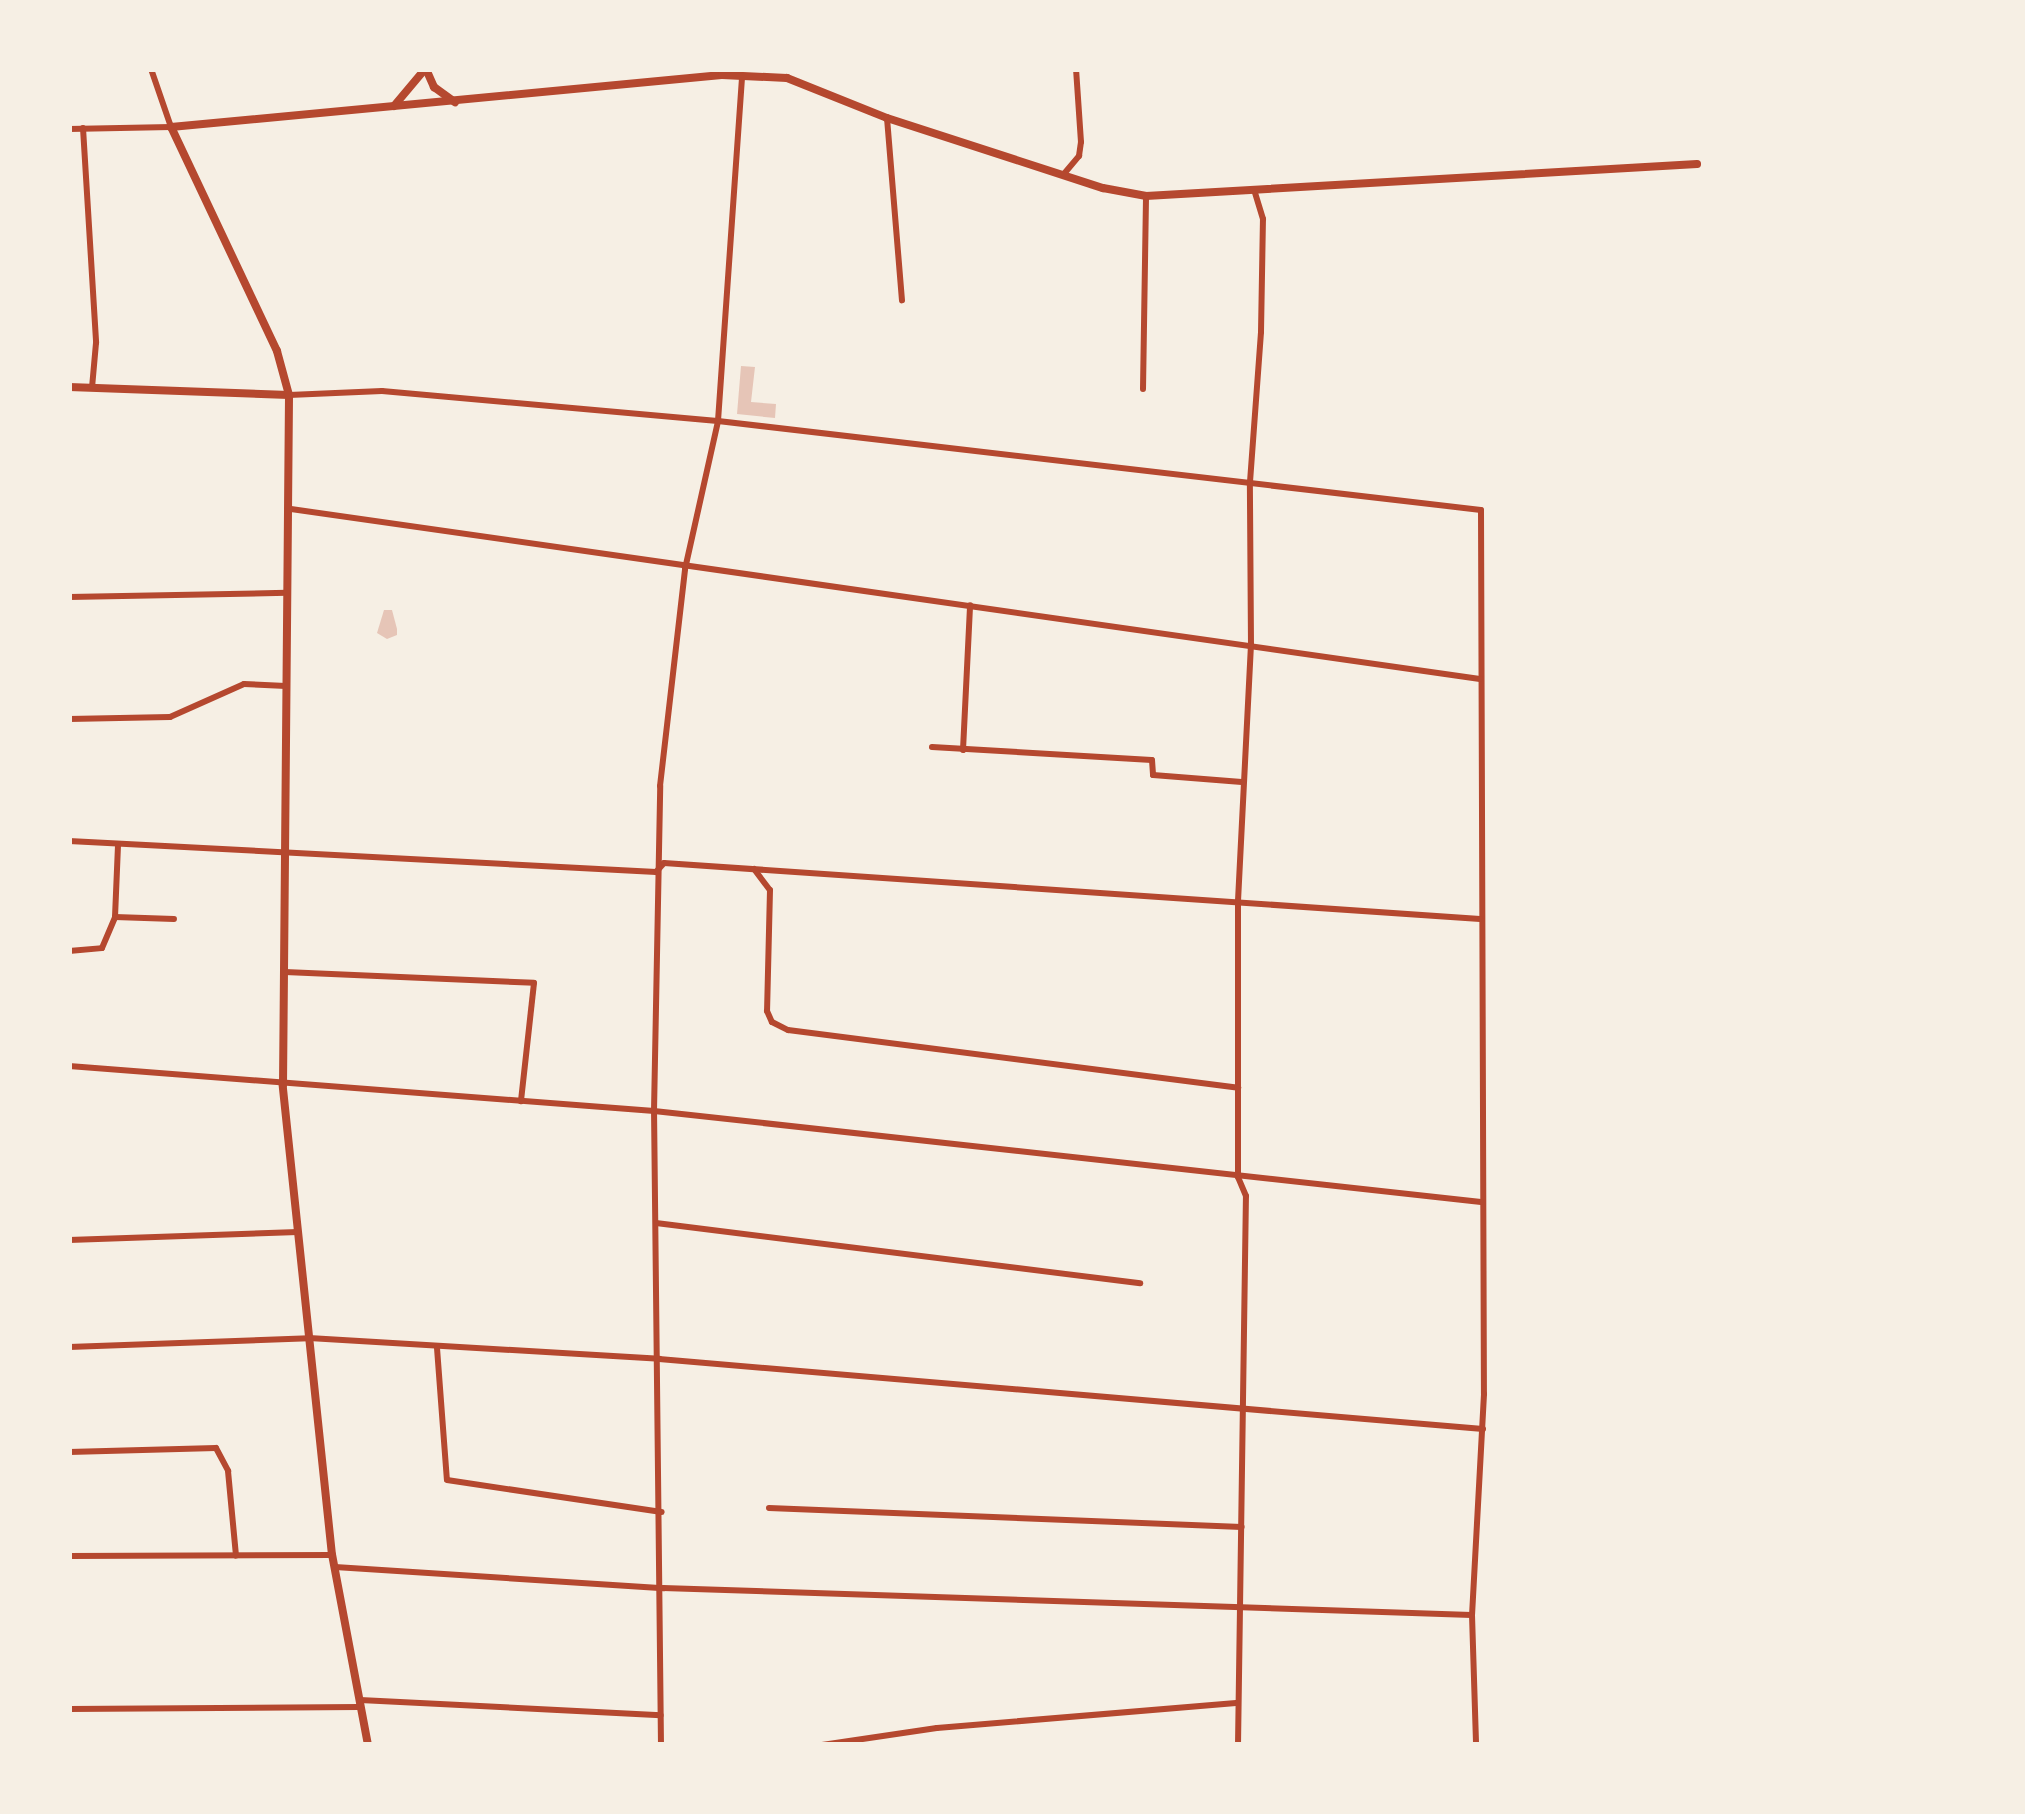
<!DOCTYPE html>
<html>
<head>
<meta charset="utf-8">
<style>
	body { margin:0 }
	#map { position:relative; width:2025px; height:1814px; overflow:hidden; background:#f6efe4; font-family:Georgia,serif }
	div>[style] { position:absolute }
	[style*='--x'] { left:calc(var(--x)*1px); top:calc(var(--y)*1px); width:calc(var(--w)*1px); rotate:calc(var(--a)*1deg) }
	.building>* { inset:0; background:#e6c5b7 }
	.minor>* { height:6px; margin:-3px; padding:0 3px; transform-origin:3px; border-radius:3px; background:#b5482f }
	.tertiary>* { height:8px; margin:-4px; padding:0 4px; transform-origin:4px; border-radius:4px; background:#b5482f }
	span { translate:-50% -50%; white-space:nowrap; text-align:center; line-height:1.15; -webkit-text-stroke:12px #f6efe4; paint-order:stroke }
	.frame { position:absolute; inset:0; border:72px solid #f6efe4; pointer-events:none }
</style>
</head>
<body>
<div id="map">
	<div class="building">
		<i style="clip-path:polygon(741px 366px,755px 367px,751px 402px,776px 404px,775px 418px,737px 414px)"></i>
		<i style="clip-path:polygon(384px 610px,392px 610px,397px 629px,397px 635px,387px 639px,377px 633px)"></i>
	</div>
	<div class="minor">
		<i style="--x:887;--y:118;--w:183;--a:85.3"></i>
		<i style="--x:83;--y:128;--w:215;--a:86.5"></i>
		<i style="--x:96;--y:343;--w:45;--a:95.1"></i>
		<i style="--x:69;--y:129;--w:102;--a:-1.1"></i>
		<i style="--x:171;--y:127;--w:61;--a:-109"></i>
		<i style="--x:1063;--y:175;--w:25;--a:-50"></i>
		<i style="--x:1079;--y:156;--w:14;--a:-82"></i>
		<i style="--x:1081;--y:142;--w:73;--a:-93.9"></i>
		<i style="--x:1143;--y:389;--w:193;--a:-89.1"></i>
		<i style="--x:289;--y:395;--w:93;--a:-2.5"></i>
		<i style="--x:382;--y:391;--w:337;--a:5.1"></i>
		<i style="--x:718;--y:421;--w:768;--a:6.65"></i>
		<i style="--x:1481;--y:510;--w:884;--a:89.81"></i>
		<i style="--x:1484;--y:1394;--w:221;--a:93.1"></i>
		<i style="--x:1472;--y:1615;--w:130;--a:88.2"></i>
		<i style="--x:291;--y:509;--w:1201;--a:8.14"></i>
		<i style="--x:69;--y:597;--w:218;--a:-1.1"></i>
		<i style="--x:69;--y:719;--w:101;--a:-1.1"></i>
		<i style="--x:170;--y:717;--w:81;--a:-24"></i>
		<i style="--x:244;--y:684;--w:42;--a:2.7"></i>
		<i style="--x:932;--y:747;--w:220;--a:3.4"></i>
		<i style="--x:1152;--y:760;--w:15;--a:86"></i>
		<i style="--x:1153;--y:775;--w:89;--a:4.5"></i>
		<i style="--x:963;--y:750;--w:145;--a:-87.2"></i>
		<i style="--x:69;--y:841;--w:588;--a:3.02"></i>
		<i style="--x:656;--y:872;--w:12;--a:-48"></i>
		<i style="--x:664;--y:863;--w:818;--a:3.93"></i>
		<i style="--x:754;--y:869;--w:26;--a:53"></i>
		<i style="--x:770;--y:890;--w:121;--a:91.4"></i>
		<i style="--x:767;--y:1011;--w:12;--a:66"></i>
		<i style="--x:772;--y:1022;--w:18;--a:27"></i>
		<i style="--x:788;--y:1030;--w:454;--a:7.3"></i>
		<i style="--x:115;--y:917;--w:73;--a:-87.6"></i>
		<i style="--x:69;--y:951;--w:33;--a:-5"></i>
		<i style="--x:102;--y:948;--w:34;--a:-67"></i>
		<i style="--x:115;--y:917;--w:59;--a:1.9"></i>
		<i style="--x:285;--y:972;--w:249;--a:2.5"></i>
		<i style="--x:534;--y:983;--w:119;--a:96.3"></i>
		<i style="--x:69;--y:1066;--w:587;--a:4.4"></i>
		<i style="--x:654;--y:1111;--w:832;--a:6.28"></i>
		<i style="--x:656;--y:1223;--w:488;--a:7.1"></i>
		<i style="--x:69;--y:1240;--w:229;--a:-2"></i>
		<i style="--x:69;--y:1347;--w:240;--a:-2.1"></i>
		<i style="--x:309;--y:1338;--w:351;--a:3.4"></i>
		<i style="--x:659;--y:1359;--w:827;--a:4.86"></i>
		<i style="--x:437;--y:1348;--w:132;--a:85.7"></i>
		<i style="--x:447;--y:1480;--w:217;--a:8.5"></i>
		<i style="--x:69;--y:1452;--w:147;--a:-1.6"></i>
		<i style="--x:216;--y:1448;--w:26;--a:62"></i>
		<i style="--x:228;--y:1471;--w:85;--a:84.6"></i>
		<i style="--x:769;--y:1508;--w:473;--a:2.3"></i>
		<i style="--x:69;--y:1556;--w:263;--a:-0.2"></i>
		<i style="--x:335;--y:1567;--w:329;--a:3.7"></i>
		<i style="--x:663;--y:1588;--w:809;--a:1.91"></i>
		<i style="--x:360;--y:1700;--w:301;--a:2.9"></i>
		<i style="--x:69;--y:1709;--w:290;--a:-0.4"></i>
		<i style="--x:661;--y:1745;--w:634;--a:-90.63"></i>
		<i style="--x:654;--y:1111;--w:325;--a:-88.9"></i>
		<i style="--x:660;--y:786;--w:218;--a:-83.4"></i>
		<i style="--x:685;--y:569;--w:152;--a:-77.4"></i>
		<i style="--x:718;--y:421;--w:343;--a:-86"></i>
		<i style="--x:822;--y:1745;--w:116;--a:-8.4"></i>
		<i style="--x:937;--y:1728;--w:300;--a:-4.8"></i>
		<i style="--x:1238;--y:1745;--w:549;--a:-89.17"></i>
		<i style="--x:1246;--y:1196;--w:21;--a:-113"></i>
		<i style="--x:1238;--y:1177;--w:276;--a:-90"></i>
		<i style="--x:1238;--y:901;--w:256;--a:-87.1"></i>
		<i style="--x:1251;--y:645;--w:163;--a:-90.4"></i>
		<i style="--x:1250;--y:482;--w:150;--a:-85.8"></i>
		<i style="--x:1261;--y:332;--w:113;--a:-89"></i>
		<i style="--x:1263;--y:219;--w:28;--a:-107"></i>
	</div>
	<div class="tertiary">
		<i style="--x:426;--y:69;--w:20;--a:66"></i>
		<i style="--x:434;--y:87;--w:26;--a:36"></i>
		<i style="--x:394;--y:106;--w:48;--a:-50"></i>
		<i style="--x:69;--y:387;--w:220;--a:2.1"></i>
		<i style="--x:368;--y:1745;--w:193;--a:-100.7"></i>
		<i style="--x:332;--y:1555;--w:473;--a:-96"></i>
		<i style="--x:283;--y:1085;--w:690;--a:-89.5"></i>
		<i style="--x:289;--y:395;--w:46;--a:-105.3"></i>
		<i style="--x:277;--y:351;--w:248;--a:-115.3"></i>
		<i style="--x:171;--y:127;--w:553;--a:-5.39"></i>
		<i style="--x:722;--y:75;--w:65;--a:2.6"></i>
		<i style="--x:787;--y:78;--w:108;--a:21.8"></i>
		<i style="--x:887;--y:118;--w:227;--a:18"></i>
		<i style="--x:1103;--y:188;--w:44;--a:10.5"></i>
		<i style="--x:1146;--y:196;--w:552;--a:-3.32"></i>
	</div>
	<div class="frame"></div>
</div>
</body>
</html>
